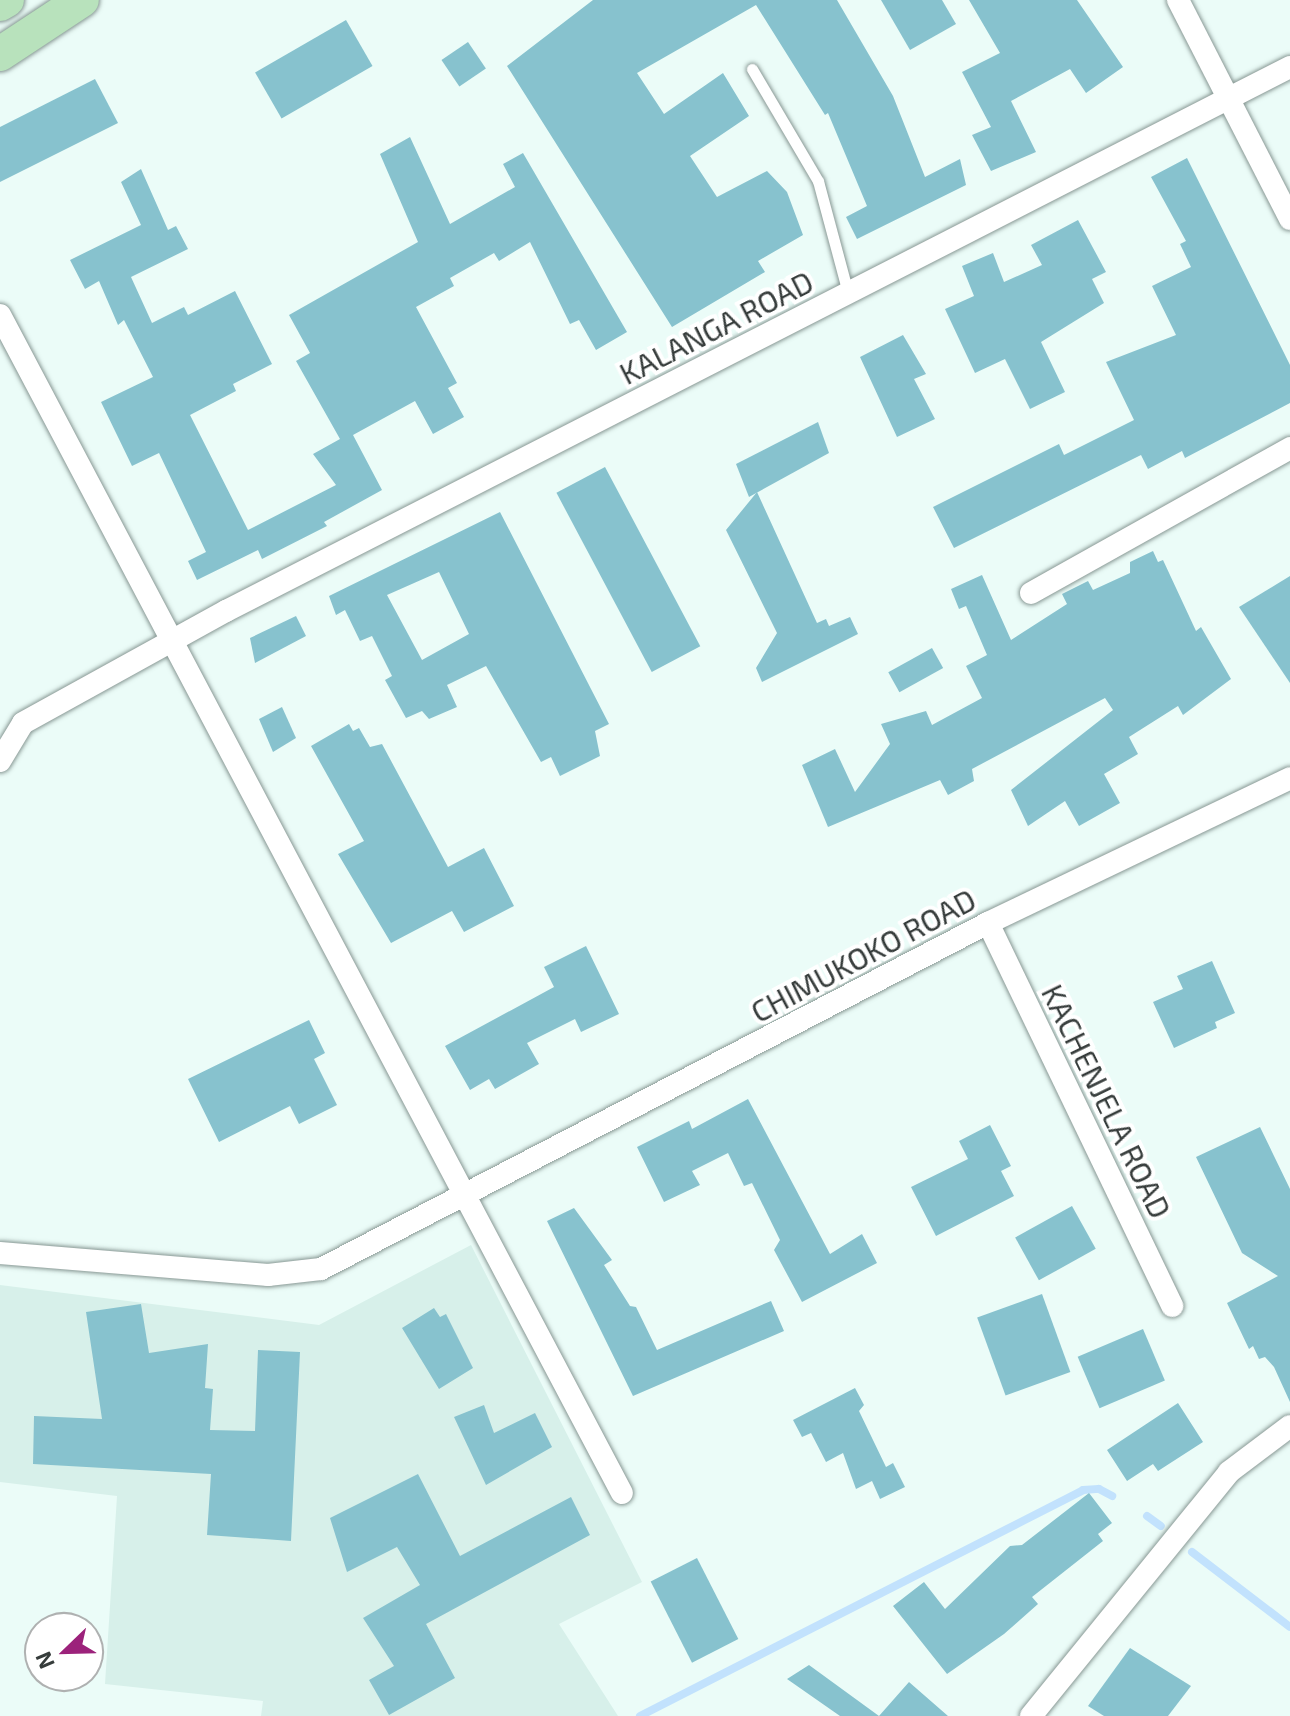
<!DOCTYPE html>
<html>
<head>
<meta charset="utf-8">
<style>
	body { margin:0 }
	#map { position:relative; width:1290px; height:1716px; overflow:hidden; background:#ebfcf8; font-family:"Exo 2",sans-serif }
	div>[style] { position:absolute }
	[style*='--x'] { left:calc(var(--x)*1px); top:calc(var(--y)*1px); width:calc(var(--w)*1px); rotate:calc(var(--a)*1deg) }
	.built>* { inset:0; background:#d7f0ea }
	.stream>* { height:8px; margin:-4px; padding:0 4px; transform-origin:4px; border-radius:4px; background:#c2e2fd }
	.building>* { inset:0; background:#87c2ce; transform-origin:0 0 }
	.roads { filter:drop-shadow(0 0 2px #889894) drop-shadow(0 0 2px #889894) }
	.service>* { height:11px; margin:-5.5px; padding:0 5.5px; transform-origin:5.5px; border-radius:5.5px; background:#fff }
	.minor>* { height:22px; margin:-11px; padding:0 11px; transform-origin:11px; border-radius:11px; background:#fff }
	.primary>* { height:34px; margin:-17px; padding:0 17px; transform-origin:17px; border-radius:17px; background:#b8e2bc }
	span { translate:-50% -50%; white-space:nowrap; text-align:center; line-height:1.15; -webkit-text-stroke:8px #fff; paint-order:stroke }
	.street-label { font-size:30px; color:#363c3b }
	.north { position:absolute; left:24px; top:1612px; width:80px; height:80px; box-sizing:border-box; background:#fff; border:2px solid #afb1b1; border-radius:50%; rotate:247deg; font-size:22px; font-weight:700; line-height:32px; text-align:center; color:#363c3b }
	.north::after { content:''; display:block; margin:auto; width:28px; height:36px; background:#9c227b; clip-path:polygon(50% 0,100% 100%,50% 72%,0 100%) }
</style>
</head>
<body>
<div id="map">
	<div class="built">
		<i style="clip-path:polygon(471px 1245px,642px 1582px,559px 1624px,618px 1716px,261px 1716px,263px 1701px,105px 1684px,117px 1496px,0 1482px,0 1285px,319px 1325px)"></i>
	</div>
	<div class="stream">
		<i style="--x:1147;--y:1516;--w:17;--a:36"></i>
		<i style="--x:1192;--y:1552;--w:123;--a:37.4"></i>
		<i style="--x:640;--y:1716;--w:497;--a:-27"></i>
		<i style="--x:1083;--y:1490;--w:16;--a:-4"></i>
		<i style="--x:1099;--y:1489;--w:15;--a:28"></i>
	</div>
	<div class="building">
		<i style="clip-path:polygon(593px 0,837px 0,893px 96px,925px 177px,960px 159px,966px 185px,857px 239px,846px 217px,867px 206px,828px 113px,825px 115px,756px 5px,637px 73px,664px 114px,723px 73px,749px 116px,690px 156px,717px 197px,767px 171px,787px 192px,803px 235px,758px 261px,765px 272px,672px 327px,507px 66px)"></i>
		<i style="clip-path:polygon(881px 0,942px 0,956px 24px,910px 50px)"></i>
		<i style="clip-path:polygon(969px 0,1077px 0,1123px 67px,1086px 93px,1070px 69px,1011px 101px,1036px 152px,991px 171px,972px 135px,991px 127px,962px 72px,1000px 53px)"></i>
		<i style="left:346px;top:20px;width:53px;height:105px;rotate:60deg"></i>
		<i style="left:468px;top:42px;width:32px;height:32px;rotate:56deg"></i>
		<i style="clip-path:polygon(95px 79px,118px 123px,0 182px,0 127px)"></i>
		<i style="clip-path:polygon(410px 137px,450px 224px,515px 187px,503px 164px,523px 153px,627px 332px,596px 350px,579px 320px,570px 324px,530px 242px,499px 261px,494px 253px,450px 278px,454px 286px,416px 307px,457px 383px,448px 388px,464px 417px,433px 434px,415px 401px,353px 435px,382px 490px,324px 522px,327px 526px,262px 559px,258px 550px,197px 580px,188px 561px,206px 552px,159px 453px,132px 466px,101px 402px,153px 377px,124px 320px,118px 325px,99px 281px,85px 289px,70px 260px,141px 225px,121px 182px,141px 169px,168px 230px,176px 226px,188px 249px,131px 277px,152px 323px,184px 307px,188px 315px,235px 291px,272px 364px,233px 384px,236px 391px,190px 415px,248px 530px,336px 485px,313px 454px,340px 439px,296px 361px,310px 353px,289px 315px,418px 242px,380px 154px)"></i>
		<i style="clip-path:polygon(1187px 158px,1290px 365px,1290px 403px,1185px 458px,1182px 451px,1148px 469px,1141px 455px,954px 548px,933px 507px,1059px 444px,1064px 455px,1134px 420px,1106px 362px,1176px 335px,1152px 286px,1191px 267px,1180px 244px,1186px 241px,1151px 177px)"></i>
		<i style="clip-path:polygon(1078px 220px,1106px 272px,1092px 279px,1104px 303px,1041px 342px,1065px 392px,1030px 409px,1005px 359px,975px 373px,945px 309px,974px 296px,962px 266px,993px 253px,1004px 282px,1042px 265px,1031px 245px)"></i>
		<i style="clip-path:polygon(903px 335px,926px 374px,914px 379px,935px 419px,897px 437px,860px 357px)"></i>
		<i style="clip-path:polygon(818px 422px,829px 453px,749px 497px,736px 464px)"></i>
		<i style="left:605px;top:467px;width:203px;height:55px;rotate:62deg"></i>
		<i style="clip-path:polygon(757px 492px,817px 623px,826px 619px,829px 626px,850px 617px,858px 634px,762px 682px,756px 668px,777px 633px,726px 530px)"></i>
		<i style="clip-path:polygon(evenodd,500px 512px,609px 724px,595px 731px,600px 756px,560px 776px,551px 757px,541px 762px,486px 666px,447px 685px,457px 707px,429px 719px,422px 711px,406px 718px,385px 680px,392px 676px,372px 636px,360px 641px,345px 610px,336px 615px,329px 596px,500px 512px,439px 572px,469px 634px,422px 660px,387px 595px,439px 572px)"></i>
		<i style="clip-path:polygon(1153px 551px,1158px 562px,1163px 560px,1196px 631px,1201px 627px,1231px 679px,1183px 715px,1178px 706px,1129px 737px,1138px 754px,1104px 774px,1120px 803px,1079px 826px,1065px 801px,1028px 826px,1011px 790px,1113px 710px,1105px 698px,972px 769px,974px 781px,948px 795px,940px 780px,828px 827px,802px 765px,835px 749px,855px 792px,890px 744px,881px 724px,926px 711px,932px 725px,982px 698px,966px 666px,987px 655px,966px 606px,959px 609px,951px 589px,982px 575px,1011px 640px,1067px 604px,1062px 594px,1088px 581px,1093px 590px,1130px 573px,1130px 562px)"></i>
		<i style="clip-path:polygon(1290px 576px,1290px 683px,1239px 607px)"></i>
		<i style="clip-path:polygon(296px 616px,306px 636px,255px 663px,250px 638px)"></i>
		<i style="left:932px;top:648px;width:23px;height:50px;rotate:61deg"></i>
		<i style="clip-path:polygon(282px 707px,296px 738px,273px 752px,259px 719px)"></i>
		<i style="clip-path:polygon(349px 724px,353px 731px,359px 728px,370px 747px,382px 744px,448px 867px,484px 848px,514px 906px,464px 932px,452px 911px,391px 943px,338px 854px,364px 841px,311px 746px)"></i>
		<i style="clip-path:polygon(586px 946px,619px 1014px,581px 1032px,575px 1019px,527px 1043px,539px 1064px,495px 1089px,489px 1079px,470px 1090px,445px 1046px,554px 987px,544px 967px)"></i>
		<i style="clip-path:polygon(1212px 961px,1235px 1013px,1215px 1022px,1217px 1028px,1174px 1048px,1153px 1002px,1183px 989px,1177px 976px)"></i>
		<i style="clip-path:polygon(309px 1020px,325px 1053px,314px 1059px,337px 1105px,299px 1124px,290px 1106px,219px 1142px,188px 1079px)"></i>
		<i style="clip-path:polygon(748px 1099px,830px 1254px,862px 1234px,877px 1263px,802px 1302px,774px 1250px,780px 1240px,752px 1183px,744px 1186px,728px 1153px,692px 1171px,700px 1185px,664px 1202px,637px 1147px,689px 1121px,692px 1129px)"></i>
		<i style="clip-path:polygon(990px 1125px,1011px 1166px,1001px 1171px,1014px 1196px,936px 1236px,911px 1187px,968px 1159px,959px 1141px)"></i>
		<i style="clip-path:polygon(1260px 1127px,1290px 1189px,1290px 1402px,1274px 1367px,1265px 1357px,1259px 1359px,1253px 1346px,1249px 1349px,1227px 1303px,1278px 1276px,1242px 1253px,1196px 1157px)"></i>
		<i style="left:1072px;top:1206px;width:49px;height:65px;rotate:61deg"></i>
		<i style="clip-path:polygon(574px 1208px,612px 1260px,604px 1265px,630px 1306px,636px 1307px,657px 1350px,771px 1301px,784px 1331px,633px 1396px,547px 1221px)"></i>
		<i style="left:1042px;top:1294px;width:83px;height:69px;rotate:70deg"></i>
		<i style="clip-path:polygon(141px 1304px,149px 1353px,208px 1344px,205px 1388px,213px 1389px,210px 1430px,255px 1431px,258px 1350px,300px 1352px,291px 1541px,207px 1535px,211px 1474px,33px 1464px,34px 1416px,102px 1419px,86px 1312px)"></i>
		<i style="clip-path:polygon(434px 1308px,440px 1317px,446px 1314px,473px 1368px,439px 1389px,402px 1328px)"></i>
		<i style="left:1143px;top:1329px;width:56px;height:71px;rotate:67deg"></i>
		<i style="clip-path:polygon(855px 1388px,864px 1405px,859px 1411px,886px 1467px,893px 1463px,905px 1487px,880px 1499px,872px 1481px,856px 1489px,843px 1453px,826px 1462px,811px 1433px,802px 1437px,793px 1420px)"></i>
		<i style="clip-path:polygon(1178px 1403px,1203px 1442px,1158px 1471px,1153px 1464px,1127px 1481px,1107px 1450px)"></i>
		<i style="clip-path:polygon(484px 1405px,494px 1433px,535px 1413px,552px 1447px,486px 1485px,454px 1417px)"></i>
		<i style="clip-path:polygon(418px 1474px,460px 1556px,571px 1497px,590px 1535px,426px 1624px,455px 1678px,389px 1715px,369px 1680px,394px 1666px,363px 1618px,420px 1585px,397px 1547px,347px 1572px,330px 1518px)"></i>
		<i style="clip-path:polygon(1089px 1493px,1112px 1523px,1098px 1534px,1103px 1541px,1032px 1597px,1038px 1604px,1004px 1634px,947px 1674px,893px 1606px,924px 1582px,945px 1609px,1010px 1546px,1022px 1545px)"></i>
		<i style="left:697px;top:1558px;width:91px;height:52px;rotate:63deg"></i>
		<i style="clip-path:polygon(1130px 1648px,1191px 1686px,1168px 1716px,1104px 1716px,1088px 1706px)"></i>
		<i style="clip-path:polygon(809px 1665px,879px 1716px,909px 1682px,948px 1716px,840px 1716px,787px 1679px)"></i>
	</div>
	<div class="roads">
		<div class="service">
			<i style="--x:752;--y:69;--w:130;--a:59.5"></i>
			<i style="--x:818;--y:181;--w:116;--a:75"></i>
		</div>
		<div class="minor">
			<i style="--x:1178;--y:0;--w:246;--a:62.9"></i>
			<i style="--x:0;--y:315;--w:1332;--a:62.17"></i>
			<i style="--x:1031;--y:593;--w:297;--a:-29.2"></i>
			<i style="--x:0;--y:761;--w:44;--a:-58.8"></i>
			<i style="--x:23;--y:723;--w:232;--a:-28.9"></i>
			<i style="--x:226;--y:611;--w:1195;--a:-27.08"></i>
			<i style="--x:988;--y:923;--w:425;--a:64.3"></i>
			<i style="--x:0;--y:1253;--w:269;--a:4.7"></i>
			<i style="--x:268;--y:1275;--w:53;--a:-6.5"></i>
			<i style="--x:321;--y:1269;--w:751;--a:-27.42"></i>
			<i style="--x:988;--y:923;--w:335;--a:-25.6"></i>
			<i style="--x:1031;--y:1716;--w:314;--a:-50.9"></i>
			<i style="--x:1229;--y:1472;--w:76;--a:-37"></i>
		</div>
		<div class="primary">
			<i style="--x:0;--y:4;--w:8;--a:-30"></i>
			<i style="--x:0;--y:54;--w:98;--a:-33.4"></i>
		</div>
	</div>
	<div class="street-label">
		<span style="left:716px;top:327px;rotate:-27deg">KALANGA ROAD</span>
		<span style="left:863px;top:955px;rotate:-28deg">CHIMUKOKO ROAD</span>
		<span style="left:1107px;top:1101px;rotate:64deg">KACHENJELA ROAD</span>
	</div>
	<div class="north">N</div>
</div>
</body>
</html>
